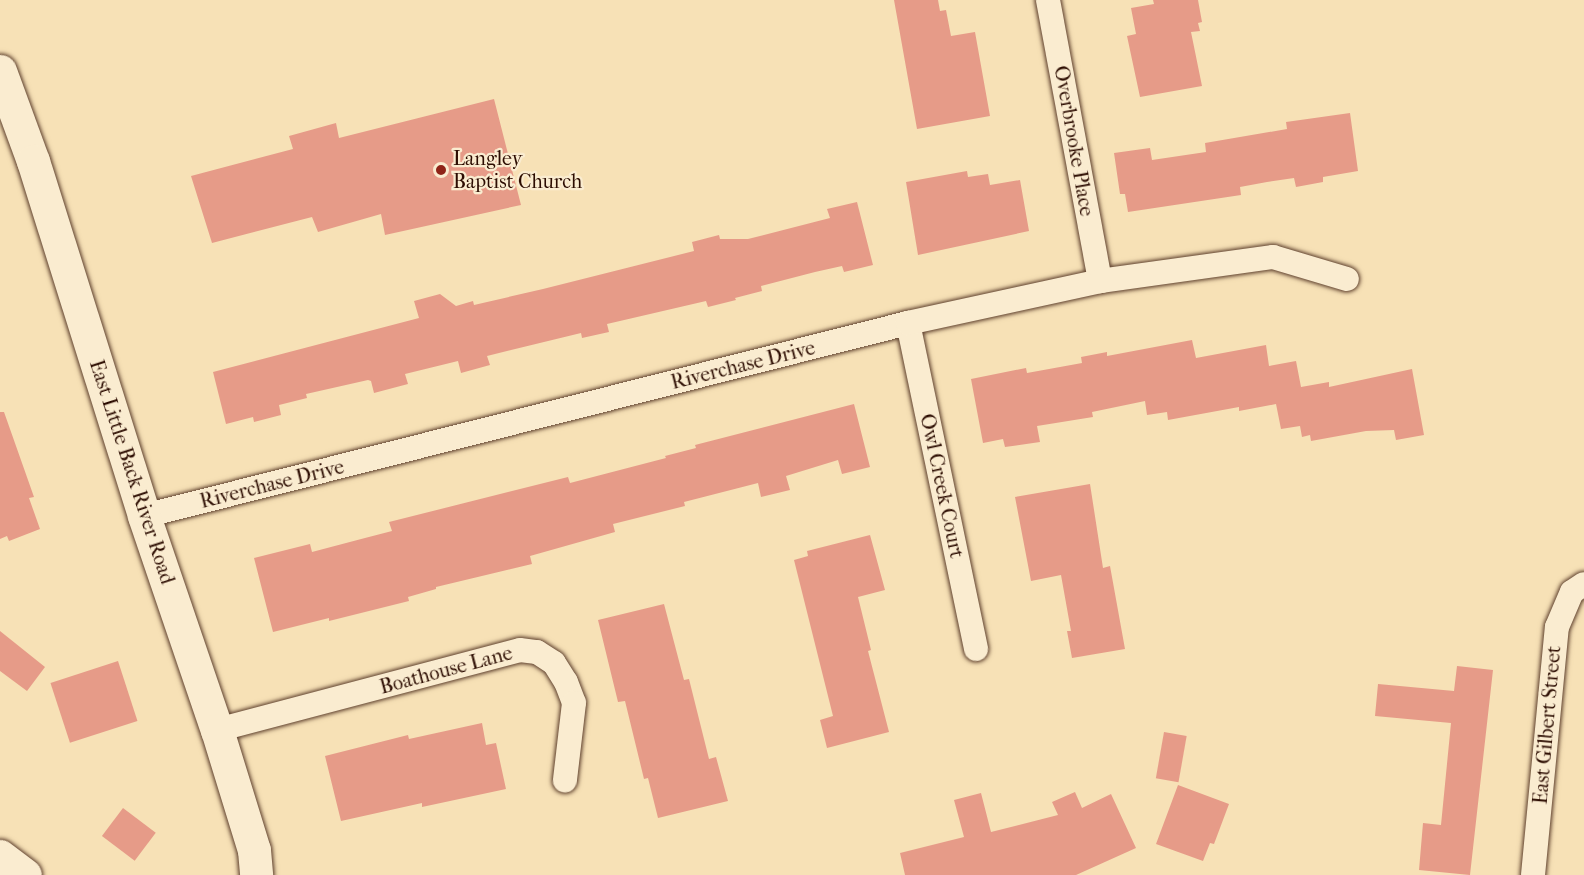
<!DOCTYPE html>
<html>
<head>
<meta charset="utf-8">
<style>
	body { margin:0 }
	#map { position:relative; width:1584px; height:875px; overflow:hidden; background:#f7e1b6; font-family:"IM FELL French Canon",serif }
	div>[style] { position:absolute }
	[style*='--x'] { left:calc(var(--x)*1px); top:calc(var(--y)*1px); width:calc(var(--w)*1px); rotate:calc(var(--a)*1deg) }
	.building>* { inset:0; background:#e69b88; transform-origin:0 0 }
	.roads { filter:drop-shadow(0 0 2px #5f412e) drop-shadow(0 0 2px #5f412e) }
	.street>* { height:24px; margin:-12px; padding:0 12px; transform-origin:12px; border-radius:12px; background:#faecd0 }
	.secondary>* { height:33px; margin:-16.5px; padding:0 16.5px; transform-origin:16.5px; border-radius:16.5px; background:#faecd0 }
	.dots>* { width:16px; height:16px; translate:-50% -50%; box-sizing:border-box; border:3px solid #faecd0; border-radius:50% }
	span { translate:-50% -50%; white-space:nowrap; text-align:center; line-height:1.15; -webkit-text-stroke:4.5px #faecd0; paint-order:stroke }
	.street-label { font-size:20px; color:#2c0c01 }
	.poi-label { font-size:20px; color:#2c0c01 }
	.left { translate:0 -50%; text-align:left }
</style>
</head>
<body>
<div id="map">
	<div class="building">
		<i style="clip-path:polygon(894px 0,938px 0,940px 11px,946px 10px,951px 36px,975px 32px,990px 116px,917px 129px)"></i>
		<i style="clip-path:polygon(1153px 0,1198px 0,1202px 22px,1198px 23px,1200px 31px,1191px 32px,1202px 86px,1140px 97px,1127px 36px,1136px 34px,1131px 8px,1154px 4px)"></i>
		<i style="clip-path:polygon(494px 99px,521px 205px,385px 235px,381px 214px,318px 232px,312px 217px,212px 243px,191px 176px,293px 149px,289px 136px,336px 123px,339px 138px)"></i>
		<i style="clip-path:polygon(1350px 113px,1358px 171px,1323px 177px,1323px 182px,1296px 187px,1294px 178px,1267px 182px,1240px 187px,1241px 195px,1128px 212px,1125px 194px,1120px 194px,1114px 153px,1150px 148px,1152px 160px,1206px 152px,1205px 143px,1287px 129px,1286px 122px)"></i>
		<i style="clip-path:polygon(967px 171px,968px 177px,988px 174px,990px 185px,1020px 180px,1029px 231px,918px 255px,906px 182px)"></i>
		<i style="clip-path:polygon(857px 202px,873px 265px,844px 272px,842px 266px,815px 272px,761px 286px,762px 291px,735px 298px,736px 300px,708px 307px,706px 301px,607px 324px,609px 332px,582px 338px,581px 333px,487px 356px,490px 365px,461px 373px,458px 361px,405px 374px,408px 384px,374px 393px,371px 381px,368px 380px,306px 394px,307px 398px,279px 405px,281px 415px,254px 422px,253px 417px,226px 424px,213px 372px,419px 318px,414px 301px,440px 294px,456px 306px,473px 301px,474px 305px,543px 289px,694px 251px,692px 242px,719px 235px,720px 239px,748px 239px,830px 218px,827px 209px)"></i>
		<i style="clip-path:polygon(1192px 340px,1196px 358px,1266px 345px,1269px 366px,1296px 361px,1301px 387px,1329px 382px,1329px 387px,1412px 369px,1424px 435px,1396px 440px,1394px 430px,1366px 431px,1311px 441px,1310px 435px,1302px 437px,1300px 426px,1281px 429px,1276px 404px,1239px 411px,1239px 407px,1168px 420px,1167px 412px,1147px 415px,1145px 401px,1092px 412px,1093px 417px,1037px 426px,1040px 442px,1005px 447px,1003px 439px,983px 443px,971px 379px,1026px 368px,1027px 373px,1082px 363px,1081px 357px,1107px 352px,1107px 356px)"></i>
		<i style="clip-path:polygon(854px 404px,870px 467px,842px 474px,838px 460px,786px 476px,790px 490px,761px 497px,758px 483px,684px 502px,685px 506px,613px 524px,615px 532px,530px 556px,532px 564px,436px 587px,436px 589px,408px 597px,409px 601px,329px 621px,329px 618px,273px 632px,254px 558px,310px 544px,312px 552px,365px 538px,392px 531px,389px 522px,568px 477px,570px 483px,666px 458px,665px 456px,696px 448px,695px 445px)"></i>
		<i style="clip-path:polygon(0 412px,4px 412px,34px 497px,29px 498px,40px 529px,9px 541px,7px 536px,0 539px)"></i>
		<i style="clip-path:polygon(1090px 484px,1103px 568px,1110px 566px,1125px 649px,1072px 658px,1067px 631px,1071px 631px,1061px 575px,1031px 581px,1015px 497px)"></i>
		<i style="clip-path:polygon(870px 535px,885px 590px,858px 597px,871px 650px,868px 651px,889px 732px,827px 748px,820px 720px,833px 716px,794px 560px,808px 556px,807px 551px)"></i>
		<i style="clip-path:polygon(664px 604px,684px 680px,689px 679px,709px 759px,716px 757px,728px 801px,658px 818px,648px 778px,644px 779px,625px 701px,618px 702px,598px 620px)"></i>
		<i style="clip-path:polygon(0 631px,45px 667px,27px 691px,0 671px)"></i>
		<i style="left:118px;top:661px;width:63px;height:71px;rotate:72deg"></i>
		<i style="clip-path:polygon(1457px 666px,1493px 670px,1470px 875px,1419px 870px,1423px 823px,1441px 825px,1451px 723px,1375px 716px,1378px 684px,1454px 691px)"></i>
		<i style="clip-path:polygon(482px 723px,486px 745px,496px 743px,506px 789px,422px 807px,422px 803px,341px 821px,325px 756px,408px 735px,409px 739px)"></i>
		<i style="left:1164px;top:732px;width:23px;height:47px;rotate:10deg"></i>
		<i style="clip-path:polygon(1178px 785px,1229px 804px,1214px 844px,1210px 843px,1203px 861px,1156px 844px)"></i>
		<i style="clip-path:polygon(1075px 792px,1082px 808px,1111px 794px,1136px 848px,1076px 875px,905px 875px,900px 853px,964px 837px,954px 800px,981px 793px,991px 832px,1058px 815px,1052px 802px)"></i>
		<i style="left:123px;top:808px;width:41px;height:35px;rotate:37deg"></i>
	</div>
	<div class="roads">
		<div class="street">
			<i style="--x:1048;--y:0;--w:286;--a:79.5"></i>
			<i style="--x:908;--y:323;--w:333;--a:78.2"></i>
			<i style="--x:144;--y:516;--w:788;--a:-14.18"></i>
			<i style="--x:908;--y:323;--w:197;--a:-12.3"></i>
			<i style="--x:1100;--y:281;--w:175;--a:-7.9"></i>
			<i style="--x:1273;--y:257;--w:77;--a:16.6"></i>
			<i style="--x:217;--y:730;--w:313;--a:-14.8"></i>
			<i style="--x:520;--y:650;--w:17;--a:7"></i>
			<i style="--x:537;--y:652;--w:20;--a:33"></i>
			<i style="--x:554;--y:663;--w:22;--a:58"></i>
			<i style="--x:566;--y:682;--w:22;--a:69"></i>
			<i style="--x:574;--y:703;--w:78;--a:96.7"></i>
			<i style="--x:1533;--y:875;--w:249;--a:-84.5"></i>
			<i style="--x:1557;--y:627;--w:38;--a:-67"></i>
			<i style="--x:1572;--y:592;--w:14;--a:-34"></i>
		</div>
		<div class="secondary">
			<i style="--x:0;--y:71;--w:96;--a:69.9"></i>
			<i style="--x:33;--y:161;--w:372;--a:72.6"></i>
			<i style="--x:144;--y:516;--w:226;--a:71.2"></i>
			<i style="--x:217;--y:730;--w:126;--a:72.9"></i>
			<i style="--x:254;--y:850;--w:25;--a:85"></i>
			<i style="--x:0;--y:856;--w:31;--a:37"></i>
		</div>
	</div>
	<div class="dots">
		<i style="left:441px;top:170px;background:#8f2418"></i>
	</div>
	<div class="street-label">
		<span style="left:1074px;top:141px;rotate:80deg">Overbrooke Place</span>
		<span style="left:743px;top:365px;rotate:-14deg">Riverchase Drive</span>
		<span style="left:132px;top:472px;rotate:72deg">East Little Back River Road</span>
		<span style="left:272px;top:484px;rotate:-14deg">Riverchase Drive</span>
		<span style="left:942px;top:486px;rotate:78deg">Owl Creek Court</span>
		<span style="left:446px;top:670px;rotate:-15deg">Boathouse Lane</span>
		<span style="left:1547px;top:725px;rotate:-85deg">East Gilbert Street</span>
	</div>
	<div class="poi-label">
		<span class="left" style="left:453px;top:170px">Langley<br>Baptist Church</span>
	</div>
</div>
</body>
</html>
